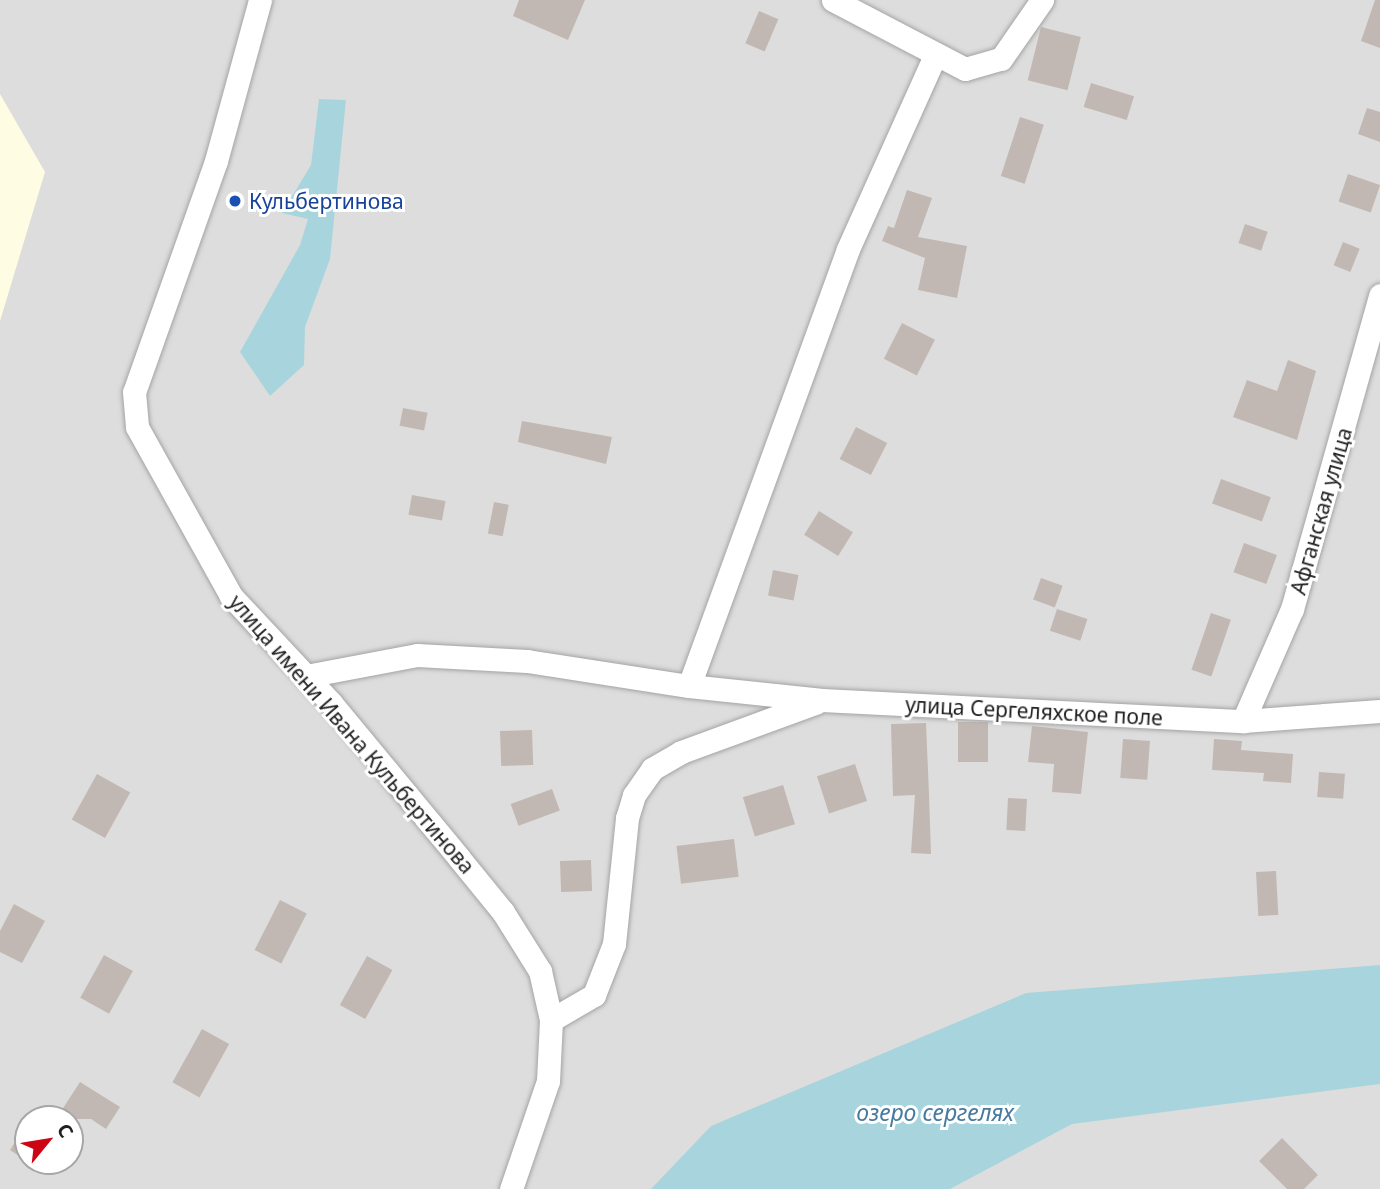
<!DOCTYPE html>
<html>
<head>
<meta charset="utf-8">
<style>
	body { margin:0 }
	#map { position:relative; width:1380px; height:1189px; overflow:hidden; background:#f0ece7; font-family:"Noto Sans",sans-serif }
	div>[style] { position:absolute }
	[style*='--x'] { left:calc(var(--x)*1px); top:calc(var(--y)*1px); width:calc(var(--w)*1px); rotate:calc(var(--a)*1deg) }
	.residential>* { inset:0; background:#dedddd }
	.education>* { inset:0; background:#fefce2 }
	.water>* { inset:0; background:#a8d5dd }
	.building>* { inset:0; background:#c1b8b3; transform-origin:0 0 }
	.roads { filter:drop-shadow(0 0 2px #a4a4a4) drop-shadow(0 0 2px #a4a4a4) }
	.street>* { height:23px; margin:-11.5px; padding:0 11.5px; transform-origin:11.5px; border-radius:11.5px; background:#fff }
	.dots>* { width:19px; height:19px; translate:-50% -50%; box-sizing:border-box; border:4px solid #fff; border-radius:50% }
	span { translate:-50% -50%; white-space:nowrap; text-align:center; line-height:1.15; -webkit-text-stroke:6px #fff; paint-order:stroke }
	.transit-label { font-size:21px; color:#164399 }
	.left { translate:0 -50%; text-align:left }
	.street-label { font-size:21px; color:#202020 }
	.water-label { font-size:23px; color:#477a9f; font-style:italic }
	.north { position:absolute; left:14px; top:1105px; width:70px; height:70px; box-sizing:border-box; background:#fff; border:2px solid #a6a6a6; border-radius:50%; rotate:60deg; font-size:19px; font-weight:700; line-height:28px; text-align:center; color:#202020 }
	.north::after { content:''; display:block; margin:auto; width:24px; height:32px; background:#cc0414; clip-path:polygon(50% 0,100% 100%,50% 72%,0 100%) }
</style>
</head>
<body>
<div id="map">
	<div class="residential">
		<i style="clip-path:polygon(evenodd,0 0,1380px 0,1380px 1189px,0 1189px,0 0,28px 1119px,70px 1119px,70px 1161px,28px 1161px,28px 1119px)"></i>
	</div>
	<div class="education">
		<i style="clip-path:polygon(0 94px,45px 172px,0 321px)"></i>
	</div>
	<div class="water">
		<i style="clip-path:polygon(319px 99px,346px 100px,330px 259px,305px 327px,304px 365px,270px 396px,240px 352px,300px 245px,308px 219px,282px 213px,311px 165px)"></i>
		<i style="clip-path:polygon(1380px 965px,1380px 1084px,1072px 1124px,950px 1189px,651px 1189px,711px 1126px,1026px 993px)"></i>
	</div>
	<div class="building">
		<i style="clip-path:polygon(519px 0,585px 0,568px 40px,513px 16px)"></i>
		<i style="clip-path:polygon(1375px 0,1380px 0,1380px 48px,1361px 41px)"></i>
		<i style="left:759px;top:11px;width:21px;height:35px;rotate:23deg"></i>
		<i style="left:1041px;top:27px;width:41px;height:55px;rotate:14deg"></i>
		<i style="left:1091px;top:83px;width:45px;height:25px;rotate:17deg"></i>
		<i style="clip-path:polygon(1367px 108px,1380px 112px,1380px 142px,1358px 134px)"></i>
		<i style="left:1020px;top:117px;width:25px;height:62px;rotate:18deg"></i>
		<i style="left:1348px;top:174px;width:34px;height:29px;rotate:19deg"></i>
		<i style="clip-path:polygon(907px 190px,932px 198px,918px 237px,967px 246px,957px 298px,918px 290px,925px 258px,882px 241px,888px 226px,894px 228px)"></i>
		<i style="left:1245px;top:224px;width:24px;height:20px;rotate:19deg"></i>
		<i style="left:1343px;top:242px;width:18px;height:25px;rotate:22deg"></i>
		<i style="left:902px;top:323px;width:37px;height:40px;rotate:27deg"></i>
		<i style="clip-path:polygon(1288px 360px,1316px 371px,1297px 440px,1233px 417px,1247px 380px,1277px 391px)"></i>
		<i style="left:403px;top:408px;width:25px;height:18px;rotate:11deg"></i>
		<i style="clip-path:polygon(522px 421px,612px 437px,606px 464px,518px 442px)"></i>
		<i style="left:856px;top:427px;width:35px;height:36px;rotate:27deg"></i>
		<i style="left:1221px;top:479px;width:53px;height:26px;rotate:20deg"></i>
		<i style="left:412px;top:495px;width:34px;height:20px;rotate:10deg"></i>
		<i style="left:494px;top:502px;width:15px;height:32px;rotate:11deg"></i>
		<i style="left:819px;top:511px;width:40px;height:28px;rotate:32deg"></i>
		<i style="left:1244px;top:543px;width:35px;height:31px;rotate:20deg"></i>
		<i style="left:773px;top:570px;width:26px;height:26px;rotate:11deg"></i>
		<i style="left:1041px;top:578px;width:23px;height:23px;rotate:20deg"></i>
		<i style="left:1057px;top:609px;width:32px;height:23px;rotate:18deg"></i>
		<i style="left:1211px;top:613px;width:21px;height:60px;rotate:19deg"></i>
		<i style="left:958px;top:722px;width:30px;height:40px"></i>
		<i style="clip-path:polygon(926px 723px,929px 794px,931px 854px,911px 853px,915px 795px,893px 796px,891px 724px)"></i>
		<i style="clip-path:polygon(1032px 726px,1088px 732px,1081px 794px,1052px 792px,1054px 764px,1028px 762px)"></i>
		<i style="left:532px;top:730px;width:35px;height:32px;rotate:88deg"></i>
		<i style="left:1123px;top:739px;width:27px;height:39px;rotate:4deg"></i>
		<i style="clip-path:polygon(1214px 739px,1242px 741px,1241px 750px,1293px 754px,1291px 783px,1263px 781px,1264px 773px,1212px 770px)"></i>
		<i style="left:855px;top:764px;width:39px;height:40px;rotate:72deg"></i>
		<i style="left:1319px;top:772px;width:26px;height:25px;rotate:4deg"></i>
		<i style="left:97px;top:774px;width:38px;height:52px;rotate:29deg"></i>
		<i style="left:783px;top:785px;width:41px;height:42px;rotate:73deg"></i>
		<i style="left:552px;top:789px;width:23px;height:44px;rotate:70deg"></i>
		<i style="left:1008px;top:798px;width:19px;height:32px;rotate:3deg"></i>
		<i style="left:734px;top:839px;width:38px;height:58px;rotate:83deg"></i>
		<i style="left:591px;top:860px;width:31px;height:31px;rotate:88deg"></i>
		<i style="left:1276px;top:871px;width:44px;height:20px;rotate:87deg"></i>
		<i style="left:280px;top:900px;width:30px;height:56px;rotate:27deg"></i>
		<i style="clip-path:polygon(14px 904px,45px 921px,22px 963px,0 952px,0 931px)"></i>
		<i style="left:104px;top:955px;width:33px;height:49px;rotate:29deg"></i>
		<i style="left:367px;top:956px;width:29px;height:56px;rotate:29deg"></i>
		<i style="left:202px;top:1029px;width:31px;height:61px;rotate:29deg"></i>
		<i style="clip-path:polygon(80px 1082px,120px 1107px,106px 1129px,91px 1119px,56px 1119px)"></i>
		<i style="clip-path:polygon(28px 1122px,28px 1162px,10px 1150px)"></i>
		<i style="clip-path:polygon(1282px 1138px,1318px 1175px,1304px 1189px,1287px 1189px,1259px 1161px)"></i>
	</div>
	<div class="roads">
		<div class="street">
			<i style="--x:260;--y:0;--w:167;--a:105.3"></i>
			<i style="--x:216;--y:161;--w:245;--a:109.5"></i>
			<i style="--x:134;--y:392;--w:35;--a:85"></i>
			<i style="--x:137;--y:427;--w:193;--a:60.9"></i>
			<i style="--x:231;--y:596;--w:146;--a:46.9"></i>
			<i style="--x:331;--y:703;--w:201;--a:50.4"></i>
			<i style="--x:459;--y:858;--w:70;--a:50.8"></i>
			<i style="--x:503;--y:912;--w:70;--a:57.9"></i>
			<i style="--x:540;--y:971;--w:50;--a:77.3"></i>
			<i style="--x:551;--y:1020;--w:61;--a:92.8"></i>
			<i style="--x:548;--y:1081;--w:114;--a:108.9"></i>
			<i style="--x:833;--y:0;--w:149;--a:27.6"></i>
			<i style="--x:965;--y:69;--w:37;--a:-16"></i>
			<i style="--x:1001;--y:59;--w:72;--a:-55.2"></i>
			<i style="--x:306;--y:676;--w:113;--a:-10.7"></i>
			<i style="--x:417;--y:655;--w:110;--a:3.1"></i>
			<i style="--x:527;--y:661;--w:164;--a:8.8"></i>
			<i style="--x:689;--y:686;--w:465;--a:-70"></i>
			<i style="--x:848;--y:249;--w:213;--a:-65.8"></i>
			<i style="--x:689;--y:686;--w:134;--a:6"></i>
			<i style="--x:822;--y:700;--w:422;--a:2.9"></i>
			<i style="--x:1243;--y:721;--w:137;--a:-4.2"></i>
			<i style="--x:1243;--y:721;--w:122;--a:-66.4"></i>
			<i style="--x:1292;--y:609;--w:326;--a:-74.3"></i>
			<i style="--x:551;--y:1020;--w:50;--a:-30.2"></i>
			<i style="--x:594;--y:995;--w:55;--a:-68.6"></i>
			<i style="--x:614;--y:944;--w:127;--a:-84.1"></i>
			<i style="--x:627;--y:818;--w:24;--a:-73"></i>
			<i style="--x:634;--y:795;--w:32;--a:-55"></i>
			<i style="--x:652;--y:769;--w:34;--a:-30"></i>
			<i style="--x:681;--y:752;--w:143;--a:-20.1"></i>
		</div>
	</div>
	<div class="dots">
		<i style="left:235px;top:201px;background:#1a4fb4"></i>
	</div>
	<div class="transit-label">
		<span class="left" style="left:249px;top:201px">Кульбертинова</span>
	</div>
	<div class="street-label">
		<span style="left:1321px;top:511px;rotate:-74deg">Афганская улица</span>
		<span style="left:1034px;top:711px;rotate:3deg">улица Сергеляхское поле</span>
		<span style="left:352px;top:734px;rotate:49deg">улица имени Ивана Кульбертинова</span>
	</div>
	<div class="water-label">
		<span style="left:935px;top:1112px">озеро сергелях</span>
	</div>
	<div class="north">С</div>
</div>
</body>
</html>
